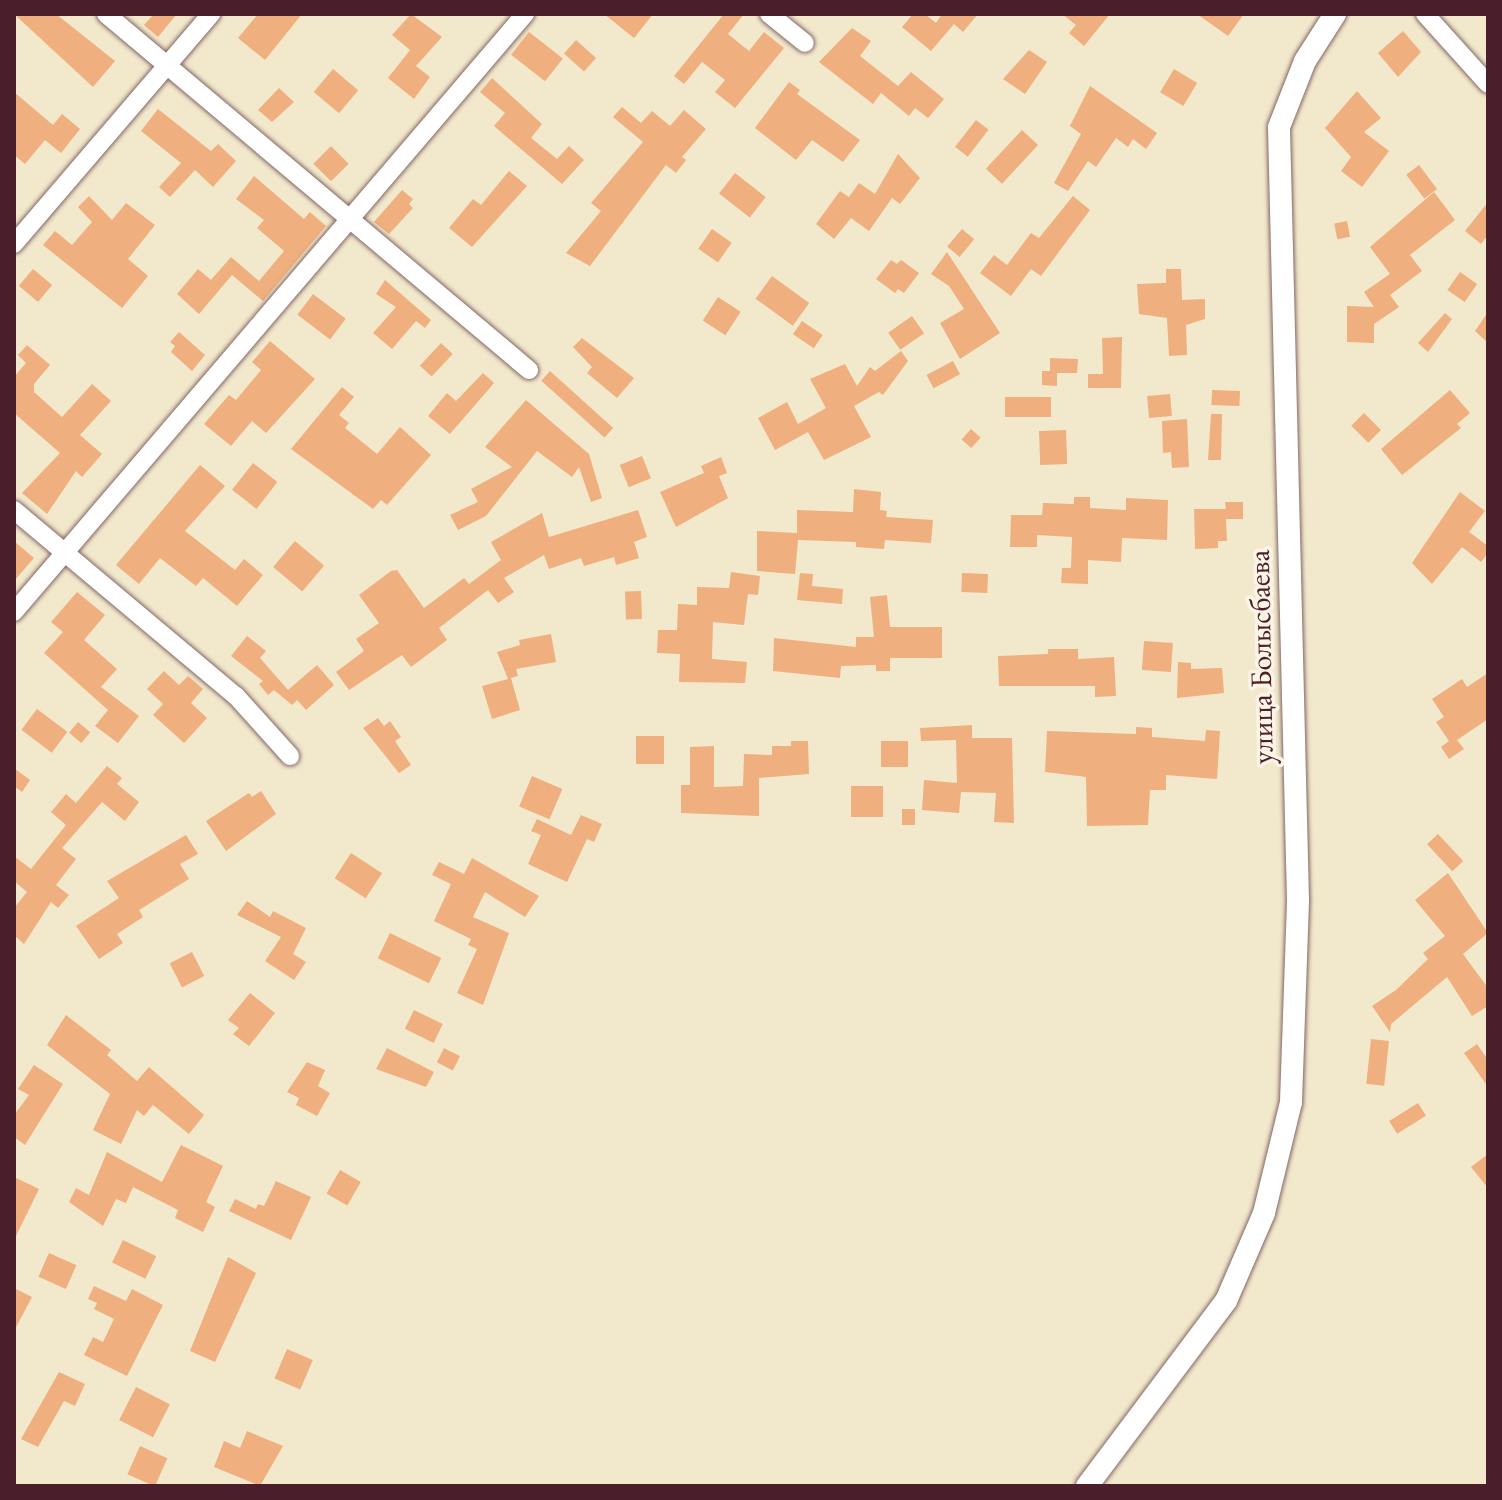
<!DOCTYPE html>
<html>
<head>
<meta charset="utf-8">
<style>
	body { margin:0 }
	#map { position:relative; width:1502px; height:1500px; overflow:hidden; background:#f2e9cd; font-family:"EB Garamond",serif }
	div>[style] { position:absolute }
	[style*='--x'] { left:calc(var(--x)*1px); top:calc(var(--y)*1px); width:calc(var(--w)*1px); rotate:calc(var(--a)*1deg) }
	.building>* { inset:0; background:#f0af7e; transform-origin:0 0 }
	.roads { filter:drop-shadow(0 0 2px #856664) drop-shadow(0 0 2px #856664) }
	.minor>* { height:18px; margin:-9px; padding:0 9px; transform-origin:9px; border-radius:9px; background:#fff }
	.tertiary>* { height:22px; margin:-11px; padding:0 11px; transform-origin:11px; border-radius:11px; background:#fff }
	span { translate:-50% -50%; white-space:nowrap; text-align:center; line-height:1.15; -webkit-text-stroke:7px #fcf5e5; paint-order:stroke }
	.street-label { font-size:30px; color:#4a1f2b }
	.frame { position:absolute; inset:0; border:16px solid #4a1f2b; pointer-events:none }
</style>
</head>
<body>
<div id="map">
	<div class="building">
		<i style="clip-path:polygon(14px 14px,56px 14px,115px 61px,93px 87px)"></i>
		<i style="clip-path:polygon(154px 14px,177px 14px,158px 37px,144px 25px)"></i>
		<i style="clip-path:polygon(258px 14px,302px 14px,265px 60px,238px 38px)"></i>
		<i style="clip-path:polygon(411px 14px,442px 37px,416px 66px,430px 77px,414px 99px,388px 78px,410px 50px,392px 35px)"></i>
		<i style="clip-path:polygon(604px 14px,653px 14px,634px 38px)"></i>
		<i style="clip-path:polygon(724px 14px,744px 14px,728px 34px,749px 51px,764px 32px,784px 48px,735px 108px,715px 92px,725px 80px,702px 62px,684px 84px,674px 76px)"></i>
		<i style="clip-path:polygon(913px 14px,925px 14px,936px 23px,942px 14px,978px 14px,963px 32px,954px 24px,931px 51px,902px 27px)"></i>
		<i style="clip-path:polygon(1062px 14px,1110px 14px,1084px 46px,1069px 33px,1076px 25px)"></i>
		<i style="clip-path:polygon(1197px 14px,1244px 14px,1228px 36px)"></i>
		<i style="clip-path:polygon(852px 28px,871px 41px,860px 56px,898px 86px,911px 72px,944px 99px,928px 118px,915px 108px,909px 116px,881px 93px,873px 104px,819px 62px)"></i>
		<i style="clip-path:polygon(1403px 31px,1421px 52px,1398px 77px,1378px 53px)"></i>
		<i style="left:529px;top:32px;width:43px;height:29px;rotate:38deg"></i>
		<i style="left:576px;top:40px;width:27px;height:18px;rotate:42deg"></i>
		<i style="clip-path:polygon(1029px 50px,1047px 62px,1025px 94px,1003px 79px)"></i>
		<i style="left:333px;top:69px;width:33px;height:30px;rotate:40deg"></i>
		<i style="left:1174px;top:69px;width:27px;height:27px;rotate:31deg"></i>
		<i style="clip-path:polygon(492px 78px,542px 124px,531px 138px,557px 159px,569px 146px,584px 160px,562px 184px,494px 126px,505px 113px,480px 92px)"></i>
		<i style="clip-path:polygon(789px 82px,800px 90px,797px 94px,860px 140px,843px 162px,812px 140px,796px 160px,755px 128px)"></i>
		<i style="clip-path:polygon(1090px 86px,1157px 133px,1146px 149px,1133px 139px,1128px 147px,1116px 138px,1096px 167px,1088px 161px,1068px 191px,1054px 183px,1081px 134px,1070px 126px)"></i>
		<i style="clip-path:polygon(279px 88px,294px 102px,272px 122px,258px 110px)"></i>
		<i style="clip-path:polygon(1357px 91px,1381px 118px,1364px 132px,1389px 151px,1362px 187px,1341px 171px,1351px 157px,1325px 128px)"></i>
		<i style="clip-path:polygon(14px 92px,53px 125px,62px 114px,80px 129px,61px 153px,45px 140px,25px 164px,14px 155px)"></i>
		<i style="clip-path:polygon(622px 107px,641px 123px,652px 111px,670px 126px,684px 110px,706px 129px,682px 157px,686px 160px,676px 173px,666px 165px,590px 266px,566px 253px,601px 211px,591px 203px,643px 142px,613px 117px)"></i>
		<i style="clip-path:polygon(158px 109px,211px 151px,218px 144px,236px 161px,213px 187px,195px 170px,170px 197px,159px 187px,181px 163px,141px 131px)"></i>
		<i style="left:976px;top:120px;width:16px;height:34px;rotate:38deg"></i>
		<i style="left:1022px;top:130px;width:22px;height:53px;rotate:43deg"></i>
		<i style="left:331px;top:146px;width:25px;height:25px;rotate:45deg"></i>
		<i style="clip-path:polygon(898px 154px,920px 178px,900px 204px,892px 198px,869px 231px,851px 218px,834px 239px,816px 224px,840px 191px,849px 197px,859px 183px,875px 194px)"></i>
		<i style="left:1419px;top:165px;width:30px;height:16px;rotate:53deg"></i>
		<i style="clip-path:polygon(509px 171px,527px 186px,472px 247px,449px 228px,473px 199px,481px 205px)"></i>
		<i style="left:735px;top:173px;width:39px;height:26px;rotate:38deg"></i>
		<i style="clip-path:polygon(254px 176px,304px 219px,310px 212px,326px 226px,263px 301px,232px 275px,199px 314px,177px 294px,198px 269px,211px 280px,231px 257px,259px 281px,284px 251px,257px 228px,264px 220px,236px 199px)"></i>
		<i style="clip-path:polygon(402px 190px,413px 199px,409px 204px,413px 208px,389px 234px,374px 222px)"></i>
		<i style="clip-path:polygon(1434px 192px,1455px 220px,1410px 255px,1422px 271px,1390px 295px,1399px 307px,1374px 324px,1374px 343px,1347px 342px,1347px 306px,1374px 307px,1364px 292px,1390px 274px,1370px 247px)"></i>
		<i style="clip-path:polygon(89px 196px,112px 220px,126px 203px,155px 225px,128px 259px,148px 276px,122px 308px,43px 245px,55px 231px,72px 245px,92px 222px,78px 207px)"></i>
		<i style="clip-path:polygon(1073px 196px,1090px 210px,1041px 276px,1031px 269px,1011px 296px,980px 273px,994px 255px,1007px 265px,1031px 233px,1039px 238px)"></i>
		<i style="clip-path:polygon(1488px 202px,1488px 235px,1481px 244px,1465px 231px)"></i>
		<i style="left:1347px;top:221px;width:16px;height:13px;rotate:79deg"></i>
		<i style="left:712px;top:229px;width:24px;height:24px;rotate:35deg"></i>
		<i style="left:962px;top:229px;width:16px;height:23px;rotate:40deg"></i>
		<i style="clip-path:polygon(947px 252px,1000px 333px,960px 359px,940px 323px,964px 309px,949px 286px,931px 274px)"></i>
		<i style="clip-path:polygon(891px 260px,897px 264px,901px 260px,919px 273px,904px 293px,898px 289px,895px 293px,876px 279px)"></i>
		<i style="left:33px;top:269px;width:25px;height:22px;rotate:40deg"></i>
		<i style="clip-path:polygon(1166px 269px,1181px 269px,1182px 300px,1205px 299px,1205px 319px,1186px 325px,1187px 355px,1169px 356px,1167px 318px,1139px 314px,1137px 284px,1166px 283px)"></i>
		<i style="left:1460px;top:272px;width:21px;height:22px;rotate:35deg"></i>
		<i style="left:772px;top:276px;width:46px;height:28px;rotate:36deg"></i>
		<i style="clip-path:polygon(385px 280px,431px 320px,425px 328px,416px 321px,392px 349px,373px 333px,396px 307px,376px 294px)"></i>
		<i style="left:313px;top:294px;width:41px;height:26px;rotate:37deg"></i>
		<i style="left:718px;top:297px;width:27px;height:28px;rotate:33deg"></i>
		<i style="clip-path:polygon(1488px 312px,1488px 343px,1475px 331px)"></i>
		<i style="clip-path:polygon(1445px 313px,1452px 319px,1428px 352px,1418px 343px)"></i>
		<i style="left:912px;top:316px;width:21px;height:29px;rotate:55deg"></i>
		<i style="left:802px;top:321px;width:25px;height:16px;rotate:34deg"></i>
		<i style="clip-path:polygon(179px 332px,205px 355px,192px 371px,171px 352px,175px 346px,170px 342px)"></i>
		<i style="clip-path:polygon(1122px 337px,1121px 388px,1088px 388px,1088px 374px,1103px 374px,1102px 338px)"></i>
		<i style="clip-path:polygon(582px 338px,634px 378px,617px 398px,587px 373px,592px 367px,573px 347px)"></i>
		<i style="clip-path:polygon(270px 341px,315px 379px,266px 433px,252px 421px,231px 446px,204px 424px,229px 395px,236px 400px,261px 370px,252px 362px)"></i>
		<i style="left:441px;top:343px;width:16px;height:31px;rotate:43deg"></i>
		<i style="clip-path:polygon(27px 345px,50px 365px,34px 384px,34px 392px,62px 417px,92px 384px,111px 401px,80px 435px,102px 454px,82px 477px,76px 471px,47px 514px,22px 493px,60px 453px,14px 413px,14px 377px,26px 363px,18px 355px)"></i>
		<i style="clip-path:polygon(901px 351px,908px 361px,883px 395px,879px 392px,854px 406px,871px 437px,824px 460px,808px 432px,775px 450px,758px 418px,787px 402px,798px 424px,826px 408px,810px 379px,845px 364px,857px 386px,870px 367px,875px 371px)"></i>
		<i style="clip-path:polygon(1050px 358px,1078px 359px,1077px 373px,1057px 373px,1057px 386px,1042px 385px,1042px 371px,1050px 371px)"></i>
		<i style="left:953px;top:361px;width:15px;height:30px;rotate:62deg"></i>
		<i style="left:550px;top:371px;width:85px;height:13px;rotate:42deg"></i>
		<i style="clip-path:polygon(483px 373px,494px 383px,450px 434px,428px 416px,447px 393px,456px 401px)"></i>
		<i style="clip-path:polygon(342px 387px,354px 397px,339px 415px,349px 423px,345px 428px,377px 454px,400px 427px,431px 455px,387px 505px,381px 500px,373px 509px,291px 449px)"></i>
		<i style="left:1212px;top:390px;width:28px;height:15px;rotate:2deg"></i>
		<i style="clip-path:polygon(1450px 390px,1470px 413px,1457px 424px,1461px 428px,1402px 475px,1381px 449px)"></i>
		<i style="left:1170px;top:394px;width:22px;height:23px;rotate:85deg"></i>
		<i style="left:1051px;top:397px;width:20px;height:46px;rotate:90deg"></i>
		<i style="clip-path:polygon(526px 400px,589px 454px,602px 498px,591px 502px,579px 467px,572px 477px,537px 451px,486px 516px,458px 530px,450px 515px,478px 502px,471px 489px,512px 467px,485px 447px)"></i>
		<i style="left:1364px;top:413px;width:24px;height:18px;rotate:45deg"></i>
		<i style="clip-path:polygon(1211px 414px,1222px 414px,1221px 460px,1208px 460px)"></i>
		<i style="clip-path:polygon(1187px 419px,1189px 467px,1172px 468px,1171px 452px,1163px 453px,1162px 421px)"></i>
		<i style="left:971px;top:429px;width:13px;height:14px;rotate:42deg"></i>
		<i style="left:1066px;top:430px;width:34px;height:27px;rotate:88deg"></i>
		<i style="left:642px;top:456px;width:24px;height:24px;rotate:68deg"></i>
		<i style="clip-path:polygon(721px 457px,727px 473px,719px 476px,728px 498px,676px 527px,660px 492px,704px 473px,701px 466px)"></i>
		<i style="left:253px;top:463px;width:31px;height:34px;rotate:38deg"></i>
		<i style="clip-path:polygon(200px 465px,225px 486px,185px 531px,235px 570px,244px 559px,263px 575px,237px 606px,203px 578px,196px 586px,160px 558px,139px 584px,116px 565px)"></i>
		<i style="clip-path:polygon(854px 489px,881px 492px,880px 510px,887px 511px,886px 517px,933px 520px,931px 543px,885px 540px,884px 549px,856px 547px,856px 542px,798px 540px,795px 574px,757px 571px,757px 531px,797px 533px,797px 510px,853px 512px)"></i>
		<i style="clip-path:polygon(1460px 492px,1485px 511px,1469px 532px,1488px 546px,1488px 553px,1481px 562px,1462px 547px,1432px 584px,1412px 563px)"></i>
		<i style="clip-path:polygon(1074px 497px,1090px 497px,1090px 508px,1126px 510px,1126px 498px,1168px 500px,1167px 540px,1122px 538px,1121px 562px,1088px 560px,1088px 584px,1061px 583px,1062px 568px,1071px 568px,1072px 537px,1037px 535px,1037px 547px,1010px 547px,1011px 515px,1042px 515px,1043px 503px,1074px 504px)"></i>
		<i style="clip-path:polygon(1225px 502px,1243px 502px,1243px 519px,1226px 519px,1227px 541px,1218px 541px,1218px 548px,1195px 549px,1194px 509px,1226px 509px)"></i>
		<i style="clip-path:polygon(638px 510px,647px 537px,634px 542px,639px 558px,616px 565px,614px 557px,584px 566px,581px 558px,549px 569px,544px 555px,504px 578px,514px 592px,498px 603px,488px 590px,439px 628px,447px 640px,411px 667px,402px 655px,349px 690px,336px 672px,364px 651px,356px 639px,379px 623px,359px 595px,391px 571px,397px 570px,424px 608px,464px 578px,469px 584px,501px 560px,491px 542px,542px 513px,549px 537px)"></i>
		<i style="clip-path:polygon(14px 541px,34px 558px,14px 581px)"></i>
		<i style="left:295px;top:541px;width:38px;height:34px;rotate:40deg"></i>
		<i style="clip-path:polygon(731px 572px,760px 576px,758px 595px,748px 594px,744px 625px,713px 622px,712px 659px,747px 662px,745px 683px,679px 682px,680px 654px,657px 653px,658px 630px,677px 630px,678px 604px,697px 605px,697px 587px,729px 588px)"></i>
		<i style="clip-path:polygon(800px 573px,813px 574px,812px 586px,843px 589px,842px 604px,797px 600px)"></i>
		<i style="left:962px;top:573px;width:26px;height:19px;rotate:2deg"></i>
		<i style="left:641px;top:591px;width:28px;height:16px;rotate:88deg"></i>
		<i style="clip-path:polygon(77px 592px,105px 615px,84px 640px,117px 669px,101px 687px,139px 716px,118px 743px,95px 726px,108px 710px,44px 653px,63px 632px,51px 622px)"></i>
		<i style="clip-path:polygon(887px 595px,890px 627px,942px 627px,942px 658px,890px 658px,890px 671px,876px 671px,876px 665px,841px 666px,840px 678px,773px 671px,774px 638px,856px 647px,856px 637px,874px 637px,870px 597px)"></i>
		<i style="clip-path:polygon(551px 634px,556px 662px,516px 669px,518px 676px,511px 678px,520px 710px,492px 719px,482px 686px,508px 679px,497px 652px,520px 645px,519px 640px)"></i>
		<i style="clip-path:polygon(247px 636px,266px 651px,260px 658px,288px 690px,317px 665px,334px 685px,306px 710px,290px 692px,297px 700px,292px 705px,274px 690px,268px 695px,259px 684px,263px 681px,231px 656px)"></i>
		<i style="left:1144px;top:641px;width:29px;height:29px;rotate:4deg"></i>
		<i style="clip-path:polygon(1048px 649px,1078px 649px,1078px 659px,1114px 657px,1116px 696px,1095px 697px,1095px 686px,999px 686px,998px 656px,1048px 654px)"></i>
		<i style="clip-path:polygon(1178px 662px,1191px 663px,1191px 669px,1222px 668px,1224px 693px,1177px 698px)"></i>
		<i style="clip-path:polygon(164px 671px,179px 685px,188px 676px,203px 689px,191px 703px,207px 718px,184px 743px,153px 715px,163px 704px,147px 689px)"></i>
		<i style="clip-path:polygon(1488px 673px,1488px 719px,1457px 740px,1464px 749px,1449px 759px,1441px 747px,1449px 741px,1436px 722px,1444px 717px,1432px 699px,1462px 679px,1467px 687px)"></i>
		<i style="left:37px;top:709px;width:38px;height:26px;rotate:37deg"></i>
		<i style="clip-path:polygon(378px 718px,384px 726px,390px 721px,401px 737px,395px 741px,411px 765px,399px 773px,363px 728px)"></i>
		<i style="left:78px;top:722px;width:16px;height:14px;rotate:40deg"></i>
		<i style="clip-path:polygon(972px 725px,972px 738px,1012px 738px,1014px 823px,994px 822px,996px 793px,961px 792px,959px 813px,922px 810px,924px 780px,957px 783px,956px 740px,921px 741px,920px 728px)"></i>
		<i style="clip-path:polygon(1136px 727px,1152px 728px,1152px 737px,1205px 741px,1206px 730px,1220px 731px,1217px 779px,1166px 775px,1166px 790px,1150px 790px,1148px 825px,1087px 826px,1086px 777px,1045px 772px,1047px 731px,1136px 734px)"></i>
		<i style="left:664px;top:736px;width:28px;height:28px;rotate:90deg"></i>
		<i style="clip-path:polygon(791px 741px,808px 741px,809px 774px,759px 778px,759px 816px,681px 813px,681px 785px,690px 785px,690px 747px,714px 746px,714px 787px,743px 786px,744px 754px,772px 755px,772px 746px,791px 746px)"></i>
		<i style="left:908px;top:741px;width:26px;height:27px;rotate:90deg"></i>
		<i style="clip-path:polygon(107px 766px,122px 778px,117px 784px,139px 802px,125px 821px,102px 802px,62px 848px,76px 859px,56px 885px,69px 895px,58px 908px,51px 902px,24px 944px,14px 935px,14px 908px,27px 892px,14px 881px,14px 856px,31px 869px,66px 825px,51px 812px,66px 794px,76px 803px)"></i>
		<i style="clip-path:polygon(14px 768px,30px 780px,22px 792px,14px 786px)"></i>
		<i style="left:532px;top:776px;width:33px;height:33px;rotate:23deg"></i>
		<i style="left:851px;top:786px;width:32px;height:31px"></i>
		<i style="clip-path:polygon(261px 791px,276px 814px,226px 851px,206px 821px,249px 793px,252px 797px)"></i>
		<i style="left:902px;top:809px;width:13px;height:16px"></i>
		<i style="clip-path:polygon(581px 815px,602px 824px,594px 842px,587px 839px,567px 882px,528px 864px,541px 835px,531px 831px,537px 819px,571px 835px)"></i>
		<i style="left:1438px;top:834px;width:37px;height:15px;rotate:47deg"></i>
		<i style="clip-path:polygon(186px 835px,198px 854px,180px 864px,189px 879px,139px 910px,143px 917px,117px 934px,123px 943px,99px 959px,76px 926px,119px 898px,107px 881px)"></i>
		<i style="left:351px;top:853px;width:37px;height:30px;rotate:33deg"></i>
		<i style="clip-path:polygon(472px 858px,539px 896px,525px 917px,485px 892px,473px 917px,509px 933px,483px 1005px,457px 993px,477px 949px,468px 945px,471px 939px,434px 921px,451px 884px,432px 875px,439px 862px,464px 874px)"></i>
		<i style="clip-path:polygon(1448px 873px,1488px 933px,1463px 954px,1488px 988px,1488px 1006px,1472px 1016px,1447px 977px,1391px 1024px,1390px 1032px,1372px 1006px,1396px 990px,1428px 959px,1423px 953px,1445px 936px,1415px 900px)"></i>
		<i style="clip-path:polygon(247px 901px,270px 917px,273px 911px,306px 928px,293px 954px,306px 962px,294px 980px,265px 961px,281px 937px,237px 915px)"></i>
		<i style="left:390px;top:933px;width:57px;height:28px;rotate:26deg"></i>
		<i style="left:192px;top:952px;width:27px;height:25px;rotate:63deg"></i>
		<i style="clip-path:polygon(250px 993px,275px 1013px,249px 1046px,233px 1034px,239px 1028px,228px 1020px)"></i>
		<i style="left:414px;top:1010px;width:32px;height:21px;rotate:26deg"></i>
		<i style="clip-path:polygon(66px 1015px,111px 1050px,107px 1055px,137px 1081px,149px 1067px,204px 1115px,189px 1134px,153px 1105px,144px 1116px,137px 1110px,121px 1144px,93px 1130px,110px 1094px,47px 1045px)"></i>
		<i style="left:1371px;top:1039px;width:18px;height:45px;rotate:6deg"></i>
		<i style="clip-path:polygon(1477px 1044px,1488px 1060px,1488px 1087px,1464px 1053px)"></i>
		<i style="clip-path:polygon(387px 1048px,434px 1072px,426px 1087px,376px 1069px)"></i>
		<i style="left:444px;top:1048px;width:18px;height:16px;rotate:27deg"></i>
		<i style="clip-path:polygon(307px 1062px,325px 1070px,318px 1086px,330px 1093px,317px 1116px,296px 1105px,299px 1098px,287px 1092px)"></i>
		<i style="clip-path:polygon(34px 1065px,63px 1084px,25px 1145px,14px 1137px,14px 1115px,29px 1095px,18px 1089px)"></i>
		<i style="left:1418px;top:1103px;width:15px;height:34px;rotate:58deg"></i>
		<i style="clip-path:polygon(181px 1145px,223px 1166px,206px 1202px,215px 1207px,203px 1232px,175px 1218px,178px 1210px,133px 1187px,126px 1203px,116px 1199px,103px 1226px,69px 1202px,76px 1188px,89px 1195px,107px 1152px,162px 1182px)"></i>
		<i style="clip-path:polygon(1488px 1154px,1488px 1188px,1471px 1167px)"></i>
		<i style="left:340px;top:1170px;width:24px;height:27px;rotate:30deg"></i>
		<i style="clip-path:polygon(14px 1177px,39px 1189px,14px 1240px)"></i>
		<i style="clip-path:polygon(276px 1181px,311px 1197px,291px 1240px,229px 1211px,235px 1199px,256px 1209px,258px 1204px,264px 1206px)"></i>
		<i style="left:123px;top:1240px;width:37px;height:25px;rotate:26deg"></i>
		<i style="left:49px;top:1253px;width:30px;height:26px;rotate:24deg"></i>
		<i style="clip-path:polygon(228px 1257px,256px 1273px,215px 1362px,190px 1351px)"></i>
		<i style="clip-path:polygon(94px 1286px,126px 1301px,132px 1289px,163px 1305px,127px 1376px,84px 1355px,93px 1337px,103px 1342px,114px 1319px,94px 1309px,97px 1303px,88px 1299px)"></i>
		<i style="clip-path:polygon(14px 1288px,32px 1297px,14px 1331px)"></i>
		<i style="left:287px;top:1349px;width:28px;height:32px;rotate:23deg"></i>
		<i style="clip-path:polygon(59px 1372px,85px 1384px,75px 1406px,64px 1401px,38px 1447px,21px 1439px)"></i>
		<i style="left:136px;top:1387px;width:38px;height:37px;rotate:27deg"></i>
		<i style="clip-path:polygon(247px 1431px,283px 1446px,260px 1486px,214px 1467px,224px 1441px,240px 1448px)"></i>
		<i style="left:140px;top:1446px;width:30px;height:31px;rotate:24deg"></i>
	</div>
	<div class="roads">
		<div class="minor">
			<i style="--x:106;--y:14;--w:553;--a:40.08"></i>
			<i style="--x:769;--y:14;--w:46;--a:38.9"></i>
			<i style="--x:1425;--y:14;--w:94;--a:48"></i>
			<i style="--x:14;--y:244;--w:303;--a:-49.4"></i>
			<i style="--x:14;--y:510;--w:290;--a:40"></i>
			<i style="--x:236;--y:696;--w:81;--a:48"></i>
			<i style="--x:14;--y:612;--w:787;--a:-49.49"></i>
		</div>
		<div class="tertiary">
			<i style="--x:1087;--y:1486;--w:231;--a:-53.1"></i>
			<i style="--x:1226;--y:1301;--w:96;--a:-66.6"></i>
			<i style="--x:1264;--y:1213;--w:114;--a:-76.3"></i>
			<i style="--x:1291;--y:1102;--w:202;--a:-88"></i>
			<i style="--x:1298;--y:900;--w:773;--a:-91.41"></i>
			<i style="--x:1279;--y:127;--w:71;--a:-68.5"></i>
			<i style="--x:1305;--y:61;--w:56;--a:-57.4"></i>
		</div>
	</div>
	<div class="street-label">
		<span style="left:1261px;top:657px;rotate:-91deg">улица Болысбаева</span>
	</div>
	<div class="frame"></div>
</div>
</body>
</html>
